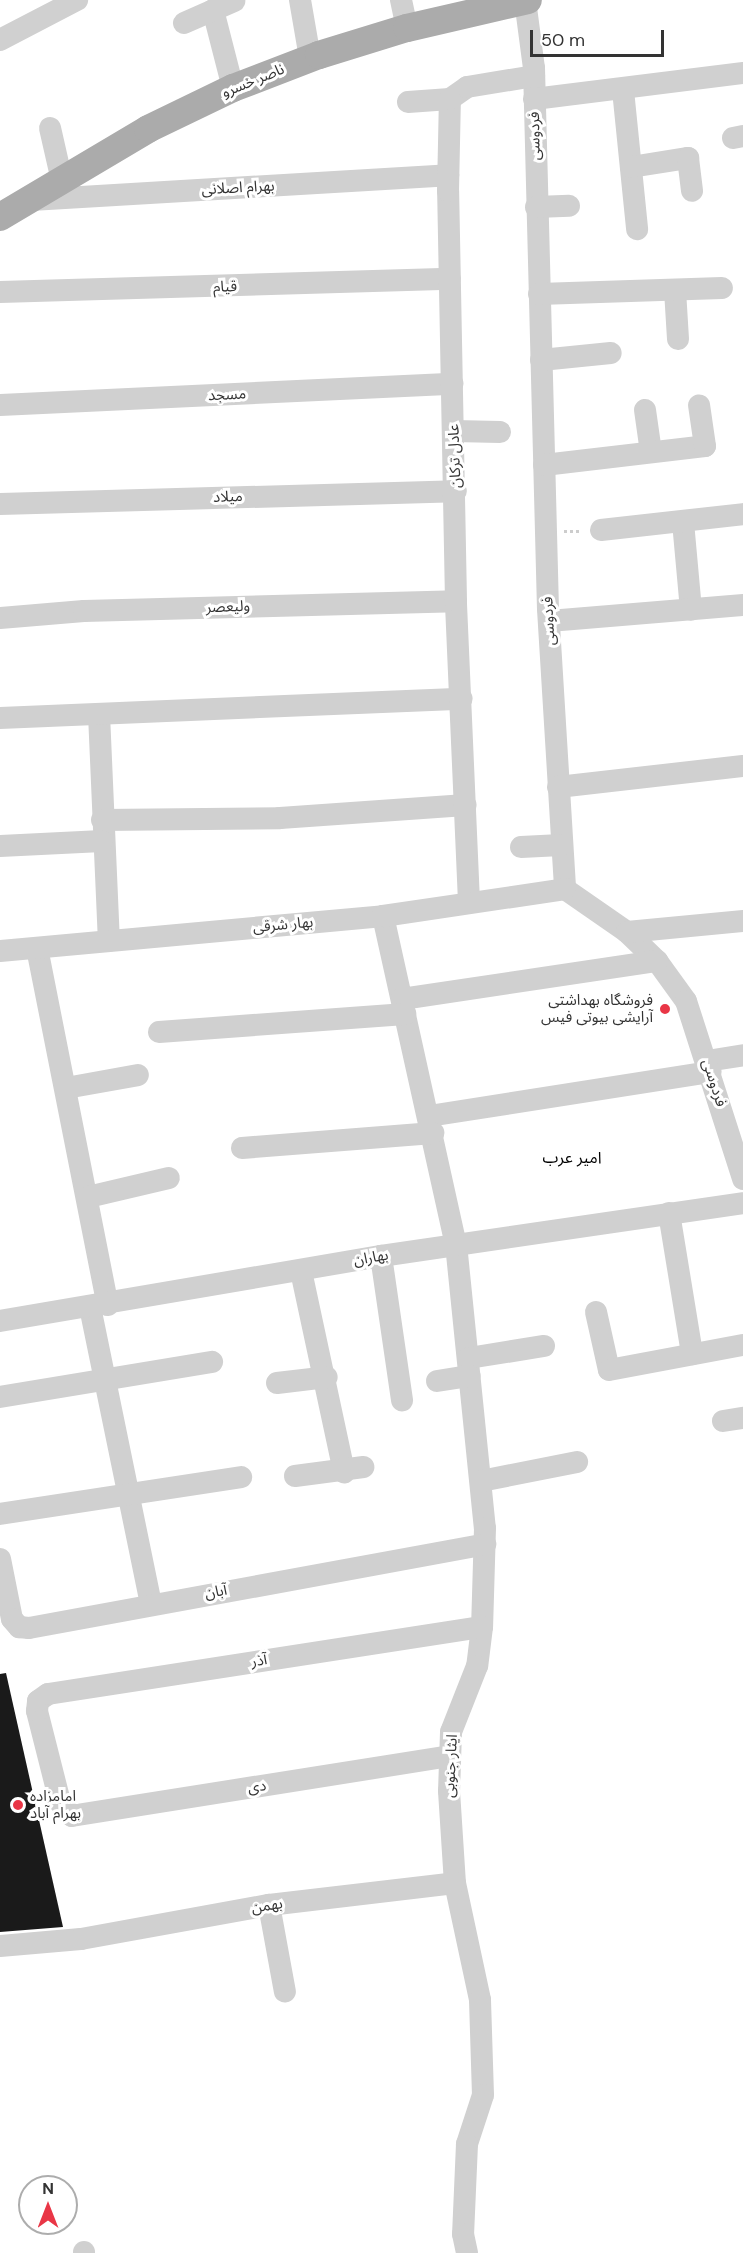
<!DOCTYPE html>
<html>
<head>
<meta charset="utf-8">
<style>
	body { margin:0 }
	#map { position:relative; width:743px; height:2253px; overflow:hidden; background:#fff; font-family:"DM Sans","Noto Sans Arabic",sans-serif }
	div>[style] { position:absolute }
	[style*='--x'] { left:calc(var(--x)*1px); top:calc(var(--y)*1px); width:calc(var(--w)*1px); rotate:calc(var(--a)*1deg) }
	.building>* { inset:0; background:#1a1a1a }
	.path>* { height:3px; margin-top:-1.5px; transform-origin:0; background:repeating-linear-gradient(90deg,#cdcdcd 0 3px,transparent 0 6px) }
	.minor>* { height:22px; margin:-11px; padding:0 11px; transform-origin:11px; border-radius:11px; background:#d0d0d0 }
	.major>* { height:28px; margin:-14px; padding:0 14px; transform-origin:14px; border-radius:14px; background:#ababab }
	.dots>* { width:16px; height:16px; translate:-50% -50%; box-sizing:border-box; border:3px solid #fff; border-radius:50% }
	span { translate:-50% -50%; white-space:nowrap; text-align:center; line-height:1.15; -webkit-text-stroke:6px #fff; paint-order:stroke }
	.street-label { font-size:15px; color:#333 }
	.poi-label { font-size:15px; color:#333 }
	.right { translate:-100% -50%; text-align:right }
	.left { translate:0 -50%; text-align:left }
	.neighbourhood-label { font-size:16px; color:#000 }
	.north { position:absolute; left:18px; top:2175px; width:60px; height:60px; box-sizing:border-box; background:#fff; border:2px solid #adadad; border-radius:50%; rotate:0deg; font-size:16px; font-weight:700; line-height:24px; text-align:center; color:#333 }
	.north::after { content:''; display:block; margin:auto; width:21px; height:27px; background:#e93646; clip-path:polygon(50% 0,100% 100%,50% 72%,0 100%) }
	.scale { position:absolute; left:530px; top:30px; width:134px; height:27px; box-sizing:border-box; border:3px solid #333; border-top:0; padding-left:8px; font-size:18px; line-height:21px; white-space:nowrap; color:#333; -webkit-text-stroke:4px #fff; paint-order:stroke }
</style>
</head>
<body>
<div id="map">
	<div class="building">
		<i style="clip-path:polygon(6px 1673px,63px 1927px,0 1932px,0 1674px)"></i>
	</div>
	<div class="path">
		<i style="--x:564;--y:531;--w:17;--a:0"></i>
	</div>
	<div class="minor">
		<i style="--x:300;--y:0;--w:59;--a:80.2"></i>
		<i style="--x:401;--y:0;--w:29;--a:78"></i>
		<i style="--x:525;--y:0;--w:69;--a:82.5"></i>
		<i style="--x:534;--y:68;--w:541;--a:88.52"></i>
		<i style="--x:548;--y:609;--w:281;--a:86.5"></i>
		<i style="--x:565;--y:889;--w:75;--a:34.7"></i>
		<i style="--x:627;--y:932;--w:42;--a:44"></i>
		<i style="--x:657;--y:961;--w:49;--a:54.1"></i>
		<i style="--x:686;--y:1001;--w:187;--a:72.2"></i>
		<i style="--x:213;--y:10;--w:81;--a:75.6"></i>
		<i style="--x:184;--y:23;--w:55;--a:-23.7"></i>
		<i style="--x:0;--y:40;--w:87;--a:-27.5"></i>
		<i style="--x:623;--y:90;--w:140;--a:84.2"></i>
		<i style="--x:534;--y:99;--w:211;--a:-7.1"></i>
		<i style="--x:408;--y:102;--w:42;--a:-4.1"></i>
		<i style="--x:50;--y:128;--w:54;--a:77.2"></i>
		<i style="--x:733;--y:138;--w:10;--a:-11"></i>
		<i style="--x:631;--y:167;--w:58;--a:-9"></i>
		<i style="--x:688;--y:158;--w:33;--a:83"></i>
		<i style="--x:31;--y:200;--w:418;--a:-3.4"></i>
		<i style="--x:536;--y:207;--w:33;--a:-2"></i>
		<i style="--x:675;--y:290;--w:49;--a:86.5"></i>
		<i style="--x:0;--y:292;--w:450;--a:-1.7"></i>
		<i style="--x:539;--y:294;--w:183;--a:-1.9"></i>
		<i style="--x:541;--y:360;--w:70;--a:-5.7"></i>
		<i style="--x:0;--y:405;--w:453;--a:-2.7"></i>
		<i style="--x:645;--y:410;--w:42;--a:81.9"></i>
		<i style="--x:454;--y:431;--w:46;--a:1.2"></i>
		<i style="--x:544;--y:465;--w:162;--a:-6.7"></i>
		<i style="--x:705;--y:446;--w:41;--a:-98.3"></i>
		<i style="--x:0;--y:504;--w:456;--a:-1.6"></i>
		<i style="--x:683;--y:522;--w:88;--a:84.8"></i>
		<i style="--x:601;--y:530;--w:143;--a:-6.4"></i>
		<i style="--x:0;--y:618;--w:84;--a:-4.8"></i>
		<i style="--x:84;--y:611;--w:372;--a:-1.5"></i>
		<i style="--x:549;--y:621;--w:195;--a:-4.7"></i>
		<i style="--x:99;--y:714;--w:227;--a:87.5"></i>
		<i style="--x:0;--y:718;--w:462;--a:-2.4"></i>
		<i style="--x:558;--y:787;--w:186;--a:-6.5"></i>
		<i style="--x:102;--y:820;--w:178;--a:-0.6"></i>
		<i style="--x:280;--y:818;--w:186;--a:-4"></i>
		<i style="--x:0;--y:846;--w:102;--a:-2.8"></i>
		<i style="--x:521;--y:847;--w:40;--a:-2.9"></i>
		<i style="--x:469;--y:902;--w:301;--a:-92.5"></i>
		<i style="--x:456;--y:601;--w:410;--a:-91.1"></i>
		<i style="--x:448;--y:191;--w:92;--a:-88.8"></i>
		<i style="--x:450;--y:99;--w:21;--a:-35"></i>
		<i style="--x:467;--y:87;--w:68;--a:-9.3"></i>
		<i style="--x:383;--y:916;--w:336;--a:77.5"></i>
		<i style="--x:456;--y:1244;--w:285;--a:84.2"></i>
		<i style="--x:485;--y:1528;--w:99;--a:91.7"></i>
		<i style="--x:482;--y:1627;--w:39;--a:97"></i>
		<i style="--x:477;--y:1666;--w:71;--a:111.5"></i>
		<i style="--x:451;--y:1732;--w:59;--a:91.9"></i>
		<i style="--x:449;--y:1791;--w:92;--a:86.3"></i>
		<i style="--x:455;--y:1883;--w:120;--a:77.9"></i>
		<i style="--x:480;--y:2000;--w:95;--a:88.2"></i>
		<i style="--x:483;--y:2095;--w:52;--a:108.1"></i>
		<i style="--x:467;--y:2144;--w:90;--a:92.5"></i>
		<i style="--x:463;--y:2234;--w:19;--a:78"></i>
		<i style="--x:627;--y:932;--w:117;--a:-5.4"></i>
		<i style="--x:37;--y:948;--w:364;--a:78.8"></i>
		<i style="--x:0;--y:951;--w:385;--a:-5.2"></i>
		<i style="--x:383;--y:916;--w:184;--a:-8.4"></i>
		<i style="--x:402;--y:999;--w:258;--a:-8.5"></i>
		<i style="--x:159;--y:1032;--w:247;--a:-4.2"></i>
		<i style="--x:707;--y:1061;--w:36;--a:-9"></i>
		<i style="--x:66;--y:1088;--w:73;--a:-10.2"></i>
		<i style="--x:429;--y:1116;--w:285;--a:-8.9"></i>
		<i style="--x:242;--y:1148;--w:192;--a:-4.5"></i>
		<i style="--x:88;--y:1197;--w:83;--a:-13.2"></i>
		<i style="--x:669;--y:1213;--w:143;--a:80.7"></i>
		<i style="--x:381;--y:1256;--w:146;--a:81.7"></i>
		<i style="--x:301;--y:1271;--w:206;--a:77.9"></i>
		<i style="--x:90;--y:1307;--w:303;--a:78.4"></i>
		<i style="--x:596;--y:1312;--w:59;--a:77.4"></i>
		<i style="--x:609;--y:1370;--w:136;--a:-10.6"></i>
		<i style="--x:0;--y:1321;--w:387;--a:-9.7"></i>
		<i style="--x:381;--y:1256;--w:366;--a:-8.3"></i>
		<i style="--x:469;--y:1358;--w:76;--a:-9.1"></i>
		<i style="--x:437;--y:1381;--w:33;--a:-9"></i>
		<i style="--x:277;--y:1383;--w:50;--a:-6.8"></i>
		<i style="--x:0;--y:1397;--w:215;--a:-9.4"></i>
		<i style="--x:723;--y:1421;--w:20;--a:-9"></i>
		<i style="--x:295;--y:1476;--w:69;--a:-7.5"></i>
		<i style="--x:481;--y:1481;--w:98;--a:-11.2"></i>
		<i style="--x:0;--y:1514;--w:244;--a:-8.7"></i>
		<i style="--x:0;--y:1559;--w:61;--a:78.7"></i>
		<i style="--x:12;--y:1619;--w:11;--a:49"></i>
		<i style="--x:19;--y:1627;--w:10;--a:6"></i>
		<i style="--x:29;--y:1628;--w:464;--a:-10.4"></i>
		<i style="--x:450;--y:1756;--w:383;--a:171"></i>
		<i style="--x:72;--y:1816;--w:18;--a:-131"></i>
		<i style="--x:60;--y:1802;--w:94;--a:-104.2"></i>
		<i style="--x:37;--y:1711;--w:10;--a:-84"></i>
		<i style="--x:38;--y:1701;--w:12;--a:-35"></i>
		<i style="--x:48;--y:1694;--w:439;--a:-8.8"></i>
		<i style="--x:269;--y:1905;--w:88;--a:79.6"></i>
		<i style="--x:0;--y:1946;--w:81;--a:-4.9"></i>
		<i style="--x:81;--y:1939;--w:191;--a:-10.3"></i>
		<i style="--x:269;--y:1905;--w:187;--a:-6.7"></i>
		<i style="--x:84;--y:2252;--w:1;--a:90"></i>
	</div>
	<div class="major">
		<i style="--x:0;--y:217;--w:172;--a:-30.7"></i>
		<i style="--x:148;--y:129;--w:94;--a:-25.8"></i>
		<i style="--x:233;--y:88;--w:92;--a:-21"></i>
		<i style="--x:319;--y:55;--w:92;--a:-17.1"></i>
		<i style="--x:407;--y:28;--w:124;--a:-13"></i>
	</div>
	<div class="dots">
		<i style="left:665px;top:1009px;background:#e93646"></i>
		<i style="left:18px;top:1805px;background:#e93646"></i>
	</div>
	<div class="street-label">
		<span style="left:253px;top:81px;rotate:-22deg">ناصر خسرو</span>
		<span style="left:535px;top:136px;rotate:-91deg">فردوسی</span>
		<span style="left:238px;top:188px;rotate:-3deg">بهرام اصلانی</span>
		<span style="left:225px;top:287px;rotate:-2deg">قیام</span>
		<span style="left:227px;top:395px;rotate:-3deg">مسجد</span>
		<span style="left:455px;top:456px;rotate:-92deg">عادل ترکان</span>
		<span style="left:228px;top:497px;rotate:-2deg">میلاد</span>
		<span style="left:228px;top:607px;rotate:-2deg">ولیعصر</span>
		<span style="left:549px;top:621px;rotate:-93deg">فردوسی</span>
		<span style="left:283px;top:925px;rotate:-5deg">بهار شرقی</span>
		<span style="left:714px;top:1083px;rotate:72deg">فردوسی</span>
		<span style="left:371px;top:1258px;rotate:-10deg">بهاران</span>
		<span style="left:216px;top:1592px;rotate:-10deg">آبان</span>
		<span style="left:259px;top:1661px;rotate:-9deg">آذر</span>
		<span style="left:451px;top:1766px;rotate:-87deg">ایثار جنوبی</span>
		<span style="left:257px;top:1787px;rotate:-9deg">دی</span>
		<span style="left:267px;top:1906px;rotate:-9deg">بهمن</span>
	</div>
	<div class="poi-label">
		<span class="right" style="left:653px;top:1009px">فروشگاه بهداشتی<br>آرایشی بیوتی فیس</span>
		<span class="left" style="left:30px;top:1805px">امامزاده<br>بهرام آباد</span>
	</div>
	<div class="neighbourhood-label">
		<span style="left:572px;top:1158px">امیر عرب</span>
	</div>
	<div class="north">N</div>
	<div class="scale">50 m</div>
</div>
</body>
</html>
